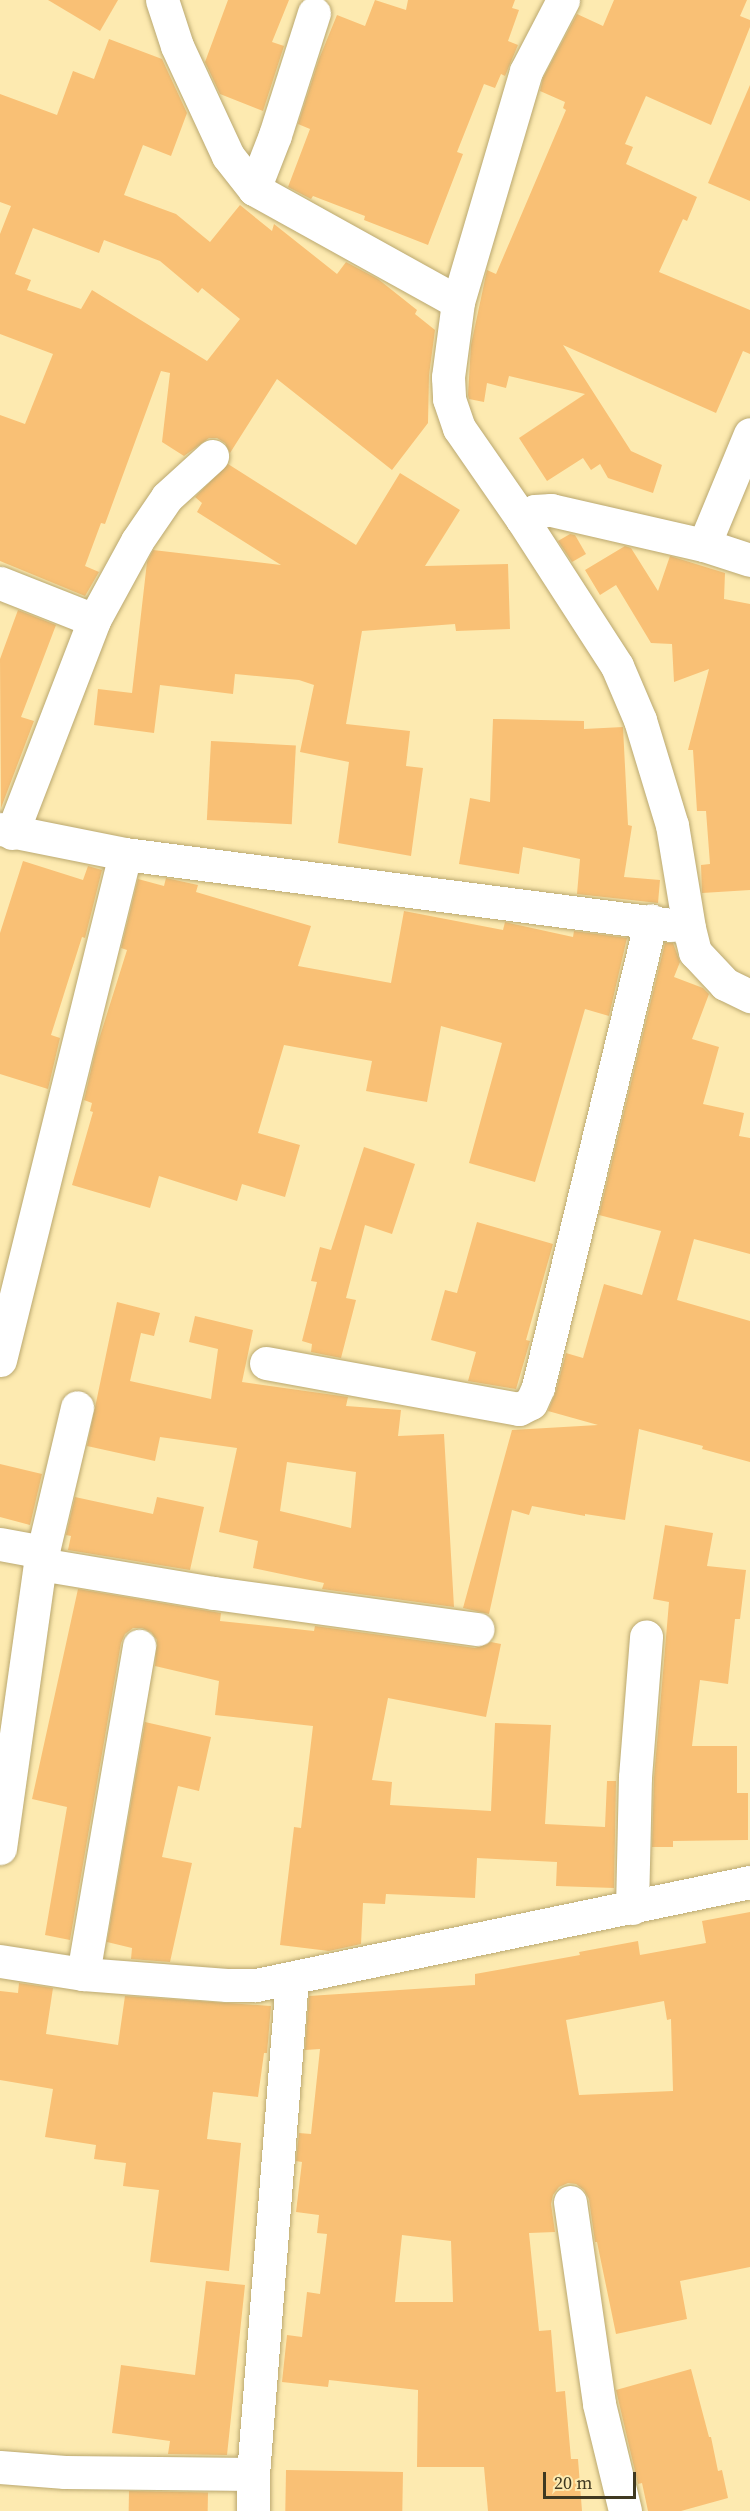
<!DOCTYPE html>
<html>
<head>
<meta charset="utf-8">
<style>
	body { margin:0 }
	#map { position:relative; width:750px; height:2511px; overflow:hidden; background:#fdeab0; font-family:"Source Serif 4",serif }
	div>[style] { position:absolute }
	[style*='--x'] { left:calc(var(--x)*1px); top:calc(var(--y)*1px); width:calc(var(--w)*1px); rotate:calc(var(--a)*1deg) }
	.building>* { inset:0; background:#f9c075; transform-origin:0 0 }
	.roads { filter:drop-shadow(0 0 2px #baa870) drop-shadow(0 0 2px #baa870) }
	.minor>* { height:33px; margin:-16.5px; padding:0 16.5px; transform-origin:16.5px; border-radius:16.5px; background:#fff }
	span { translate:-50% -50%; white-space:nowrap; text-align:center; line-height:1.15; -webkit-text-stroke:5px #fdeab0; paint-order:stroke }
	.scale { position:absolute; left:543px; top:2472px; width:93px; height:27px; box-sizing:border-box; border:3px solid #403921; border-top:0; padding-left:8px; font-size:18px; line-height:21px; white-space:nowrap; color:#403921; -webkit-text-stroke:4px #fdeab0; paint-order:stroke }
</style>
</head>
<body>
<div id="map">
	<div class="building">
		<i style="clip-path:polygon(48px 0,118px 0,100px 31px)"></i>
		<i style="clip-path:polygon(228px 0,289px 0,272px 42px,284px 46px,263px 111px,220px 94px,205px 62px)"></i>
		<i style="clip-path:polygon(375px 0,406px 10px,408px 0,515px 0,512px 8px,519px 10px,508px 41px,518px 45px,505px 76px,501px 74px,495px 88px,484px 84px,457px 152px,463px 154px,428px 245px,364px 220px,365px 216px,313px 196px,311px 199px,288px 187px,310px 129px,298px 124px,319px 59px,337px 15px,365px 26px)"></i>
		<i style="clip-path:polygon(614px 0,747px 0,740px 16px,750px 20px,750px 27px,711px 125px,646px 96px,625px 144px,633px 147px,626px 164px,697px 197px,687px 221px,683px 219px,659px 272px,750px 310px,750px 354px,743px 351px,716px 413px,563px 345px,631px 451px,662px 465px,653px 493px,608px 478px,600px 464px,591px 470px,583px 458px,547px 481px,519px 438px,585px 394px,509px 376px,506px 388px,487px 383px,484px 402px,469px 399px,468px 395px,471px 345px,487px 270px,496px 274px,566px 110px,563px 108px,565px 102px,540px 91px,543px 78px,577px 14px,603px 26px)"></i>
		<i style="clip-path:polygon(evenodd,109px 39px,162px 59px,187px 113px,171px 156px,143px 145px,124px 195px,176px 214px,210px 242px,240px 205px,272px 231px,274px 224px,337px 274px,346px 262px,378px 279px,417px 310px,415px 314px,435px 330px,429px 375px,428px 423px,392px 470px,277px 379px,230px 453px,225px 443px,217px 438px,209px 438px,184px 456px,162px 442px,170px 373px,161px 371px,105px 524px,101px 523px,85px 566px,99px 572px,85px 596px,0 561px,0 415px,25px 424px,53px 354px,0 334px,0 234px,11px 206px,0 202px,0 94px,57px 115px,73px 71px,94px 79px,109px 39px,33px 228px,99px 253px,104px 240px,160px 261px,198px 293px,202px 288px,240px 319px,207px 361px,92px 290px,81px 309px,27px 290px,31px 280px,15px 274px,33px 228px)"></i>
		<i style="clip-path:polygon(750px 85px,750px 201px,708px 183px)"></i>
		<i style="clip-path:polygon(228px 464px,356px 545px,400px 473px,460px 510px,425px 566px,508px 564px,510px 629px,456px 631px,455px 624px,362px 631px,346px 724px,410px 731px,406px 766px,423px 768px,411px 856px,338px 843px,349px 762px,300px 752px,314px 685px,299px 680px,235px 674px,233px 694px,160px 685px,154px 733px,94px 725px,98px 689px,132px 693px,147px 562px,153px 550px,281px 565px,197px 512px,202px 503px,195px 497px)"></i>
		<i style="clip-path:polygon(570px 534px,575px 535px,586px 554px,572px 562px,558px 541px)"></i>
		<i style="clip-path:polygon(625px 546px,631px 548px,658px 591px,670px 556px,725px 573px,724px 599px,750px 604px,750px 890px,702px 893px,701px 865px,710px 864px,706px 811px,697px 811px,693px 750px,688px 750px,709px 669px,674px 682px,672px 644px,651px 643px,616px 585px,600px 595px,585px 570px)"></i>
		<i style="clip-path:polygon(18px 610px,56px 625px,21px 717px,34px 721px,1px 808px,0 659px)"></i>
		<i style="clip-path:polygon(493px 719px,584px 721px,584px 729px,623px 727px,628px 825px,632px 826px,624px 877px,660px 880px,658px 903px,577px 894px,580px 859px,523px 847px,519px 874px,459px 864px,470px 798px,490px 802px)"></i>
		<i style="left:211px;top:741px;width:85px;height:79px;rotate:3deg"></i>
		<i style="clip-path:polygon(23px 861px,83px 880px,88px 866px,102px 870px,85px 938px,82px 937px,51px 1035px,60px 1038px,48px 1089px,0 1074px,0 933px)"></i>
		<i style="clip-path:polygon(166px 878px,198px 885px,196px 892px,311px 926px,298px 966px,391px 983px,404px 911px,503px 930px,505px 922px,573px 937px,574px 931px,627px 938px,609px 1016px,585px 1009px,535px 1182px,469px 1163px,502px 1043px,441px 1026px,427px 1102px,366px 1091px,372px 1061px,284px 1045px,258px 1133px,300px 1145px,285px 1197px,242px 1184px,237px 1201px,159px 1176px,150px 1208px,72px 1185px,93px 1112px,90px 1111px,92px 1103px,84px 1100px,96px 1049px,127px 950px,121px 948px,138px 879px,164px 886px)"></i>
		<i style="clip-path:polygon(665px 943px,673px 943px,680px 962px,674px 977px,703px 988px,709px 994px,692px 1039px,719px 1047px,703px 1104px,744px 1113px,739px 1136px,750px 1138px,750px 1254px,694px 1239px,677px 1300px,750px 1321px,750px 1462px,702px 1449px,703px 1446px,639px 1429px,625px 1520px,585px 1514px,585px 1516px,532px 1506px,529px 1515px,512px 1510px,489px 1614px,463px 1608px,512px 1430px,598px 1425px,548px 1411px,556px 1391px,566px 1353px,583px 1358px,604px 1284px,642px 1295px,661px 1231px,599px 1215px)"></i>
		<i style="clip-path:polygon(364px 1147px,415px 1164px,392px 1234px,365px 1225px,346px 1298px,356px 1300px,341px 1358px,311px 1352px,312px 1344px,302px 1341px,317px 1282px,311px 1281px,320px 1247px,331px 1250px)"></i>
		<i style="clip-path:polygon(477px 1222px,553px 1244px,526px 1340px,530px 1341px,516px 1389px,468px 1381px,476px 1352px,431px 1340px,445px 1290px,457px 1293px)"></i>
		<i style="clip-path:polygon(evenodd,117px 1302px,160px 1313px,154px 1336px,141px 1333px,130px 1381px,211px 1399px,218px 1349px,189px 1342px,195px 1316px,253px 1330px,242px 1382px,348px 1397px,346px 1406px,401px 1410px,398px 1436px,444px 1434px,454px 1607px,322px 1589px,324px 1583px,253px 1568px,258px 1541px,219px 1532px,237px 1448px,160px 1437px,155px 1461px,87px 1446px,117px 1302px,287px 1462px,356px 1472px,351px 1528px,280px 1511px,287px 1462px)"></i>
		<i style="clip-path:polygon(0 1464px,42px 1474px,30px 1525px,0 1517px)"></i>
		<i style="clip-path:polygon(75px 1497px,153px 1514px,157px 1497px,204px 1507px,190px 1570px,68px 1550px,71px 1536px,66px 1535px)"></i>
		<i style="clip-path:polygon(665px 1525px,713px 1533px,707px 1566px,746px 1570px,740px 1619px,735px 1619px,728px 1684px,700px 1680px,692px 1746px,737px 1746px,737px 1793px,748px 1793px,748px 1840px,673px 1841px,673px 1847px,652px 1847px,654px 1778px,669px 1602px,653px 1599px)"></i>
		<i style="clip-path:polygon(78px 1589px,221px 1613px,220px 1621px,314px 1631px,315px 1626px,475px 1648px,491px 1642px,501px 1644px,486px 1717px,388px 1698px,372px 1780px,392px 1782px,390px 1805px,491px 1811px,495px 1723px,551px 1725px,545px 1824px,605px 1827px,607px 1781px,616px 1781px,614px 1888px,556px 1886px,557px 1862px,477px 1858px,475px 1898px,386px 1894px,385px 1904px,363px 1903px,361px 1944px,329px 1951px,280px 1945px,294px 1827px,301px 1828px,313px 1726px,215px 1715px,219px 1681px,155px 1666px,157px 1640px,151px 1632px,142px 1628px,133px 1628px,125px 1634px,121px 1643px,70px 1940px,45px 1935px,67px 1807px,32px 1799px)"></i>
		<i style="clip-path:polygon(145px 1722px,211px 1737px,199px 1791px,178px 1786px,162px 1857px,192px 1863px,170px 1962px,131px 1959px,132px 1948px,107px 1942px)"></i>
		<i style="clip-path:polygon(evenodd,750px 1912px,750px 2267px,680px 2281px,687px 2319px,616px 2334px,597px 2242px,595px 2242px,589px 2199px,584px 2190px,576px 2184px,568px 2183px,559px 2187px,553px 2195px,551px 2204px,555px 2232px,529px 2233px,539px 2331px,551px 2330px,556px 2392px,565px 2391px,571px 2459px,578px 2459px,582px 2511px,488px 2511px,484px 2467px,417px 2467px,418px 2390px,329px 2380px,328px 2387px,282px 2382px,287px 2335px,302px 2337px,307px 2292px,320px 2294px,327px 2234px,317px 2233px,319px 2215px,296px 2212px,302px 2162px,296px 2161px,299px 2133px,311px 2134px,320px 2049px,305px 2050px,309px 1996px,475px 1985px,475px 1974px,580px 1955px,579px 1952px,638px 1941px,640px 1955px,706px 1943px,702px 1921px,750px 1912px,664px 2001px,667px 2020px,671px 2019px,673px 2091px,579px 2095px,566px 2020px,664px 2001px,750px 1912px,402px 2235px,451px 2241px,453px 2302px,395px 2302px,402px 2235px)"></i>
		<i style="clip-path:polygon(19px 1983px,53px 1988px,46px 2034px,118px 2045px,125px 1996px,271px 2006px,267px 2053px,264px 2053px,258px 2097px,213px 2092px,207px 2139px,241px 2143px,229px 2271px,150px 2262px,159px 2190px,123px 2186px,126px 2163px,94px 2159px,96px 2145px,45px 2137px,53px 2089px,0 2080px,0 1991px,18px 1993px)"></i>
		<i style="clip-path:polygon(206px 2281px,245px 2285px,227px 2455px,168px 2454px,170px 2441px,112px 2433px,121px 2365px,195px 2375px)"></i>
		<i style="clip-path:polygon(691px 2369px,709px 2437px,711px 2437px,718px 2471px,722px 2470px,728px 2498px,681px 2511px,648px 2511px,642px 2483px,638px 2484px,616px 2390px)"></i>
		<i style="left:286px;top:2470px;width:117px;height:41px;rotate:1deg"></i>
		<i style="left:129px;top:2491px;width:79px;height:20px;rotate:1deg"></i>
	</div>
	<div class="roads">
		<div class="minor">
			<i style="--x:162;--y:0;--w:48;--a:71.9"></i>
			<i style="--x:177;--y:46;--w:121;--a:65.1"></i>
			<i style="--x:228;--y:156;--w:42;--a:51.8"></i>
			<i style="--x:254;--y:189;--w:233;--a:29"></i>
			<i style="--x:563;--y:0;--w:80;--a:117.5"></i>
			<i style="--x:526;--y:71;--w:241;--a:106.4"></i>
			<i style="--x:458;--y:302;--w:76;--a:97.6"></i>
			<i style="--x:448;--y:377;--w:22;--a:87"></i>
			<i style="--x:449;--y:399;--w:31;--a:71"></i>
			<i style="--x:459;--y:428;--w:111;--a:55.3"></i>
			<i style="--x:522;--y:519;--w:175;--a:57.1"></i>
			<i style="--x:617;--y:666;--w:59;--a:66.9"></i>
			<i style="--x:640;--y:720;--w:110;--a:73.1"></i>
			<i style="--x:672;--y:825;--w:104;--a:80.6"></i>
			<i style="--x:689;--y:928;--w:25;--a:76"></i>
			<i style="--x:695;--y:952;--w:44;--a:46.8"></i>
			<i style="--x:725;--y:984;--w:28;--a:26"></i>
			<i style="--x:254;--y:189;--w:58;--a:-68.7"></i>
			<i style="--x:275;--y:135;--w:128;--a:-72.3"></i>
			<i style="--x:522;--y:519;--w:15;--a:-32"></i>
			<i style="--x:535;--y:511;--w:16;--a:-4"></i>
			<i style="--x:551;--y:510;--w:157;--a:12.9"></i>
			<i style="--x:704;--y:545;--w:120;--a:-67.5"></i>
			<i style="--x:704;--y:545;--w:48;--a:18.1"></i>
			<i style="--x:0;--y:583;--w:101;--a:21.5"></i>
			<i style="--x:0;--y:829;--w:127;--a:11.3"></i>
			<i style="--x:125;--y:854;--w:552;--a:7.4"></i>
			<i style="--x:12;--y:833;--w:228;--a:-68.9"></i>
			<i style="--x:94;--y:620;--w:90;--a:-61.4"></i>
			<i style="--x:137;--y:541;--w:53;--a:-55.7"></i>
			<i style="--x:167;--y:497;--w:61;--a:-42.3"></i>
			<i style="--x:0;--y:1360;--w:521;--a:-76.12"></i>
			<i style="--x:266;--y:1363;--w:257;--a:10.3"></i>
			<i style="--x:519;--y:1409;--w:13;--a:-27"></i>
			<i style="--x:531;--y:1403;--w:17;--a:-66"></i>
			<i style="--x:538;--y:1387;--w:480;--a:-76.4"></i>
			<i style="--x:0;--y:1544;--w:44;--a:10.5"></i>
			<i style="--x:40;--y:1564;--w:176;--a:9.5"></i>
			<i style="--x:214;--y:1593;--w:266;--a:7.8"></i>
			<i style="--x:0;--y:1848;--w:287;--a:-82"></i>
			<i style="--x:40;--y:1564;--w:161;--a:-76.7"></i>
			<i style="--x:632;--y:1908;--w:131;--a:-88.7"></i>
			<i style="--x:635;--y:1777;--w:141;--a:-85.5"></i>
			<i style="--x:0;--y:1961;--w:84;--a:8.9"></i>
			<i style="--x:83;--y:1974;--w:144;--a:4.4"></i>
			<i style="--x:227;--y:1985;--w:29;--a:0"></i>
			<i style="--x:256;--y:1985;--w:505;--a:-11.78"></i>
			<i style="--x:83;--y:1974;--w:333;--a:-80.3"></i>
			<i style="--x:570;--y:2202;--w:204;--a:81.8"></i>
			<i style="--x:599;--y:2404;--w:110;--a:76.3"></i>
			<i style="--x:0;--y:2467;--w:65;--a:4.4"></i>
			<i style="--x:65;--y:2472;--w:188;--a:0.6"></i>
			<i style="--x:253;--y:2511;--w:37;--a:-90"></i>
			<i style="--x:253;--y:2474;--w:497;--a:-85.5"></i>
		</div>
	</div>
	<div class="scale">20 m</div>
</div>
</body>
</html>
